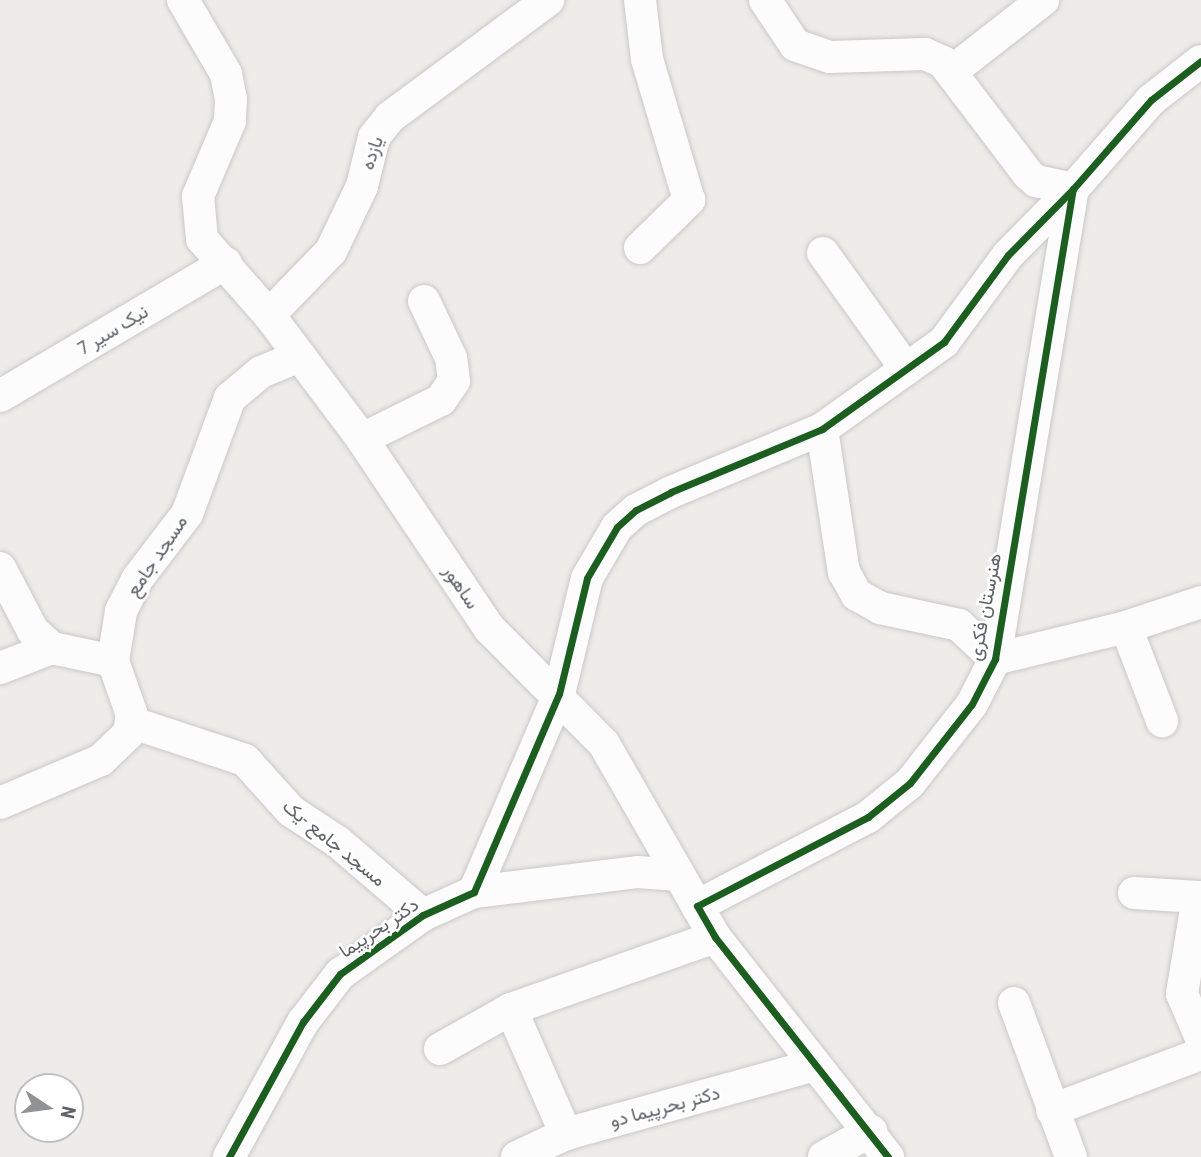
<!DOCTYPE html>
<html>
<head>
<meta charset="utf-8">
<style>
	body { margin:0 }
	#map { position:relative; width:1201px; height:1157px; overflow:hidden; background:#eeece8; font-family:"Roboto Condensed",Vazirmatn,sans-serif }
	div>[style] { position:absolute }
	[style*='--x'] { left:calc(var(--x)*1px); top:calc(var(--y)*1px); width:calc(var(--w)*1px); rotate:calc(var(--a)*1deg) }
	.roads { filter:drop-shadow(0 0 2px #c9c9c9) drop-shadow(0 0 2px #c9c9c9) }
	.street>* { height:32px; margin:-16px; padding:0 16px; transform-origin:16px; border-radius:16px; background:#fcfcfc }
	.cycleway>* { height:7px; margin:-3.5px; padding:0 3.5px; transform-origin:3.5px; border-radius:3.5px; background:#1b5e20 }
	span { translate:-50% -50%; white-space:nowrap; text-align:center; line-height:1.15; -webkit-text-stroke:5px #fff; paint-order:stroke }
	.street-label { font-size:19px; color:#5d6267 }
	.north { position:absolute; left:14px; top:1073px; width:70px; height:70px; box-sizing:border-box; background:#fff; border:2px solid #bec0c2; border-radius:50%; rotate:103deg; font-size:19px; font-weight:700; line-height:28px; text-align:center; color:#5d6267 }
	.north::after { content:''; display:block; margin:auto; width:24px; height:32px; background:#909294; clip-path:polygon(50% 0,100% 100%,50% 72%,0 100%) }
</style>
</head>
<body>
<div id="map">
	<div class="roads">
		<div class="street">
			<i style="--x:183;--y:0;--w:86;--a:59.8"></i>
			<i style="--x:226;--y:74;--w:25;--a:79"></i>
			<i style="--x:231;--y:99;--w:22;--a:93"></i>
			<i style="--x:230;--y:121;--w:82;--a:113.1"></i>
			<i style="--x:198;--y:196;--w:43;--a:84.7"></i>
			<i style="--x:202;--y:239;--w:101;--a:48.6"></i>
			<i style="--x:269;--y:315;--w:155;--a:53.1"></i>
			<i style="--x:362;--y:439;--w:228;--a:56.1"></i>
			<i style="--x:489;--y:628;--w:163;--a:45.2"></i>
			<i style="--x:604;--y:744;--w:187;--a:60.1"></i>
			<i style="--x:765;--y:0;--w:54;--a:56.3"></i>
			<i style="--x:795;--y:45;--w:37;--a:19"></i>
			<i style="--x:830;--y:57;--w:95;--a:-1.8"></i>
			<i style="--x:925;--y:54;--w:20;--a:24"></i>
			<i style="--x:943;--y:62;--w:141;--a:52.8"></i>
			<i style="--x:1028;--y:174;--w:11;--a:41"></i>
			<i style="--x:1036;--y:181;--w:38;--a:12"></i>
			<i style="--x:951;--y:72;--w:117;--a:-38"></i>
			<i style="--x:640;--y:248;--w:69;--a:-44.4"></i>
			<i style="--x:689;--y:200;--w:147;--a:-106.6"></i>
			<i style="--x:647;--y:59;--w:59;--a:-96.8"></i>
			<i style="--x:823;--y:253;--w:143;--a:54.4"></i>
			<i style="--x:269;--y:315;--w:89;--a:-45.9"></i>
			<i style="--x:331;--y:251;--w:72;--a:-64.5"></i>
			<i style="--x:362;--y:186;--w:50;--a:-76.2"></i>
			<i style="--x:374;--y:137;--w:26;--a:-51"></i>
			<i style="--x:390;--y:117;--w:197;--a:-36.5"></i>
			<i style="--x:0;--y:396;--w:262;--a:-30.5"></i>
			<i style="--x:822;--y:429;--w:145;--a:81.3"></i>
			<i style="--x:844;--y:572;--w:26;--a:61"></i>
			<i style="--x:857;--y:595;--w:26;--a:29"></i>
			<i style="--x:880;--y:608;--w:81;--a:12.1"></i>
			<i style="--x:959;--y:625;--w:50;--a:43.4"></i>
			<i style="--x:995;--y:659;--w:135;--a:-13.7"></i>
			<i style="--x:1126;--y:627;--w:79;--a:-18.4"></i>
			<i style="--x:362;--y:439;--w:88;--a:-26.3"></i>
			<i style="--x:441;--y:400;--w:23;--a:-56"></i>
			<i style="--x:454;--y:381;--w:23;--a:-97"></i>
			<i style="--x:451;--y:358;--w:63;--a:-115.3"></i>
			<i style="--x:0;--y:568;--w:71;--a:62.4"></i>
			<i style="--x:33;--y:631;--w:25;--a:42"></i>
			<i style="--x:52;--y:648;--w:62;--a:12"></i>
			<i style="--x:1126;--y:627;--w:101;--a:69"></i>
			<i style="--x:0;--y:668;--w:56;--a:-21"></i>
			<i style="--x:133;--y:723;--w:118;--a:18.3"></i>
			<i style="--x:245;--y:760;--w:69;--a:48"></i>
			<i style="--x:291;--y:811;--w:56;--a:33.4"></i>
			<i style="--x:338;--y:842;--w:112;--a:40.7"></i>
			<i style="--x:0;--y:803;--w:110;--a:-23.1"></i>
			<i style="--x:101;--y:760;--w:39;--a:-44"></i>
			<i style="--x:129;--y:733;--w:18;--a:-81"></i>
			<i style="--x:132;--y:715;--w:57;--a:-109.4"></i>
			<i style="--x:113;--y:661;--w:51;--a:-80.9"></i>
			<i style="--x:121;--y:611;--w:37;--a:-63"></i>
			<i style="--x:138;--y:578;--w:81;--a:-52.6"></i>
			<i style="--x:187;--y:514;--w:124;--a:-69.7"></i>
			<i style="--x:230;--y:398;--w:40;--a:-40"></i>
			<i style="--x:261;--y:372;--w:42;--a:-22.3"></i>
			<i style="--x:474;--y:892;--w:164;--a:-7"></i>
			<i style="--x:637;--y:872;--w:39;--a:4"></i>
			<i style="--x:1134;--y:893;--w:64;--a:3.6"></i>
			<i style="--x:1198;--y:897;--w:98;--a:99.4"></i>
			<i style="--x:1182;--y:994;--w:48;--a:66.6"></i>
			<i style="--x:1014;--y:1003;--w:164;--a:69.7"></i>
			<i style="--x:511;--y:1009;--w:137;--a:66.3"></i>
			<i style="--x:440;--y:1049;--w:81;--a:-29.4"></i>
			<i style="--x:511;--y:1009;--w:216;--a:-19.4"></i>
			<i style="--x:1052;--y:1110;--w:159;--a:-20.6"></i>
			<i style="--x:229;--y:1157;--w:154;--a:-61.3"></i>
			<i style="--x:303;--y:1022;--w:61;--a:-52.4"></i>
			<i style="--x:340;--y:974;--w:102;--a:-35.4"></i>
			<i style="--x:423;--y:915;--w:56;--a:-24.3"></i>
			<i style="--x:474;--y:892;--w:215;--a:-66.8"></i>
			<i style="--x:559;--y:694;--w:119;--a:-76.4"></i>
			<i style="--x:587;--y:578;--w:59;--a:-59.5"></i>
			<i style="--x:617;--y:527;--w:25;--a:-42"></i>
			<i style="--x:636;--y:510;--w:39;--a:-27"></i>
			<i style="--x:671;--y:492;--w:164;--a:-22.6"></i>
			<i style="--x:822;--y:429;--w:150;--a:-35.5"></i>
			<i style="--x:944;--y:342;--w:108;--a:-53.7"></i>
			<i style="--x:1008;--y:255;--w:93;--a:-45.4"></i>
			<i style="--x:517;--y:1157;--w:54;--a:-25.1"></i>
			<i style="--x:566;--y:1134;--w:258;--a:-15.5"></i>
			<i style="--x:824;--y:1157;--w:54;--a:-29"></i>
			<i style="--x:888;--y:1157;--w:280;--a:-128.2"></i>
			<i style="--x:715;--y:937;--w:36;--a:-120"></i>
			<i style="--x:697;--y:906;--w:193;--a:-27.5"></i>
			<i style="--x:868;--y:817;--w:54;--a:-39"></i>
			<i style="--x:910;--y:783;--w:100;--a:-51.9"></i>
			<i style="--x:972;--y:704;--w:51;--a:-62.9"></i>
			<i style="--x:995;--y:659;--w:476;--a:-80.6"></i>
			<i style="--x:1073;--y:189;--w:118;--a:-48.8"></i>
			<i style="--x:1151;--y:100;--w:63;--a:-38"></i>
		</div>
	</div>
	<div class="cycleway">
		<i style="--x:229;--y:1157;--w:154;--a:-61.3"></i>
		<i style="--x:303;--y:1022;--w:61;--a:-52.4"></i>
		<i style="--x:340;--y:974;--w:102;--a:-35.4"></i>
		<i style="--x:423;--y:915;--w:56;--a:-24.3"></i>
		<i style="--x:474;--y:892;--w:215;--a:-66.8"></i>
		<i style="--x:559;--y:694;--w:119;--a:-76.4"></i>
		<i style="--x:587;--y:578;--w:59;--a:-59.5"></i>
		<i style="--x:617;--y:527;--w:25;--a:-42"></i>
		<i style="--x:636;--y:510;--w:39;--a:-27"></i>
		<i style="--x:671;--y:492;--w:164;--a:-22.6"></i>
		<i style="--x:822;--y:429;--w:150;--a:-35.5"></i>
		<i style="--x:944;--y:342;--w:108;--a:-53.7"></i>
		<i style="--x:1008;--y:255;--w:93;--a:-45.4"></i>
		<i style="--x:888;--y:1157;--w:280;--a:-128.2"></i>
		<i style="--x:715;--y:937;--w:36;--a:-120"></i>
		<i style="--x:697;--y:906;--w:193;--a:-27.5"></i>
		<i style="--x:868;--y:817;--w:54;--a:-39"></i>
		<i style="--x:910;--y:783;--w:100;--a:-51.9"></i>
		<i style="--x:972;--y:704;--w:51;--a:-62.9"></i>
		<i style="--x:995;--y:659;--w:476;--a:-80.6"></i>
		<i style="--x:1073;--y:189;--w:118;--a:-48.8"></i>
		<i style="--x:1151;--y:100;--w:63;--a:-38"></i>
	</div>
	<div class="street-label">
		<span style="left:372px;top:153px;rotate:-71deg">یازده</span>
		<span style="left:113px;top:330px;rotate:-31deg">نیک سیر 7</span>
		<span style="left:157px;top:556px;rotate:-56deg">مسجد جامع</span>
		<span style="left:461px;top:587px;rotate:56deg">ساهور</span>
		<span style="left:985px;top:607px;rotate:-79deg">هنرستان فکری</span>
		<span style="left:334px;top:843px;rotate:39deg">مسجد جامع -یک</span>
		<span style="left:379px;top:928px;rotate:-34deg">دکتر بحرپیما</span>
		<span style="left:665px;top:1107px;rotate:-15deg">دکتر بحرپیما دو</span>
	</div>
	<div class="north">N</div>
</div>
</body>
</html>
